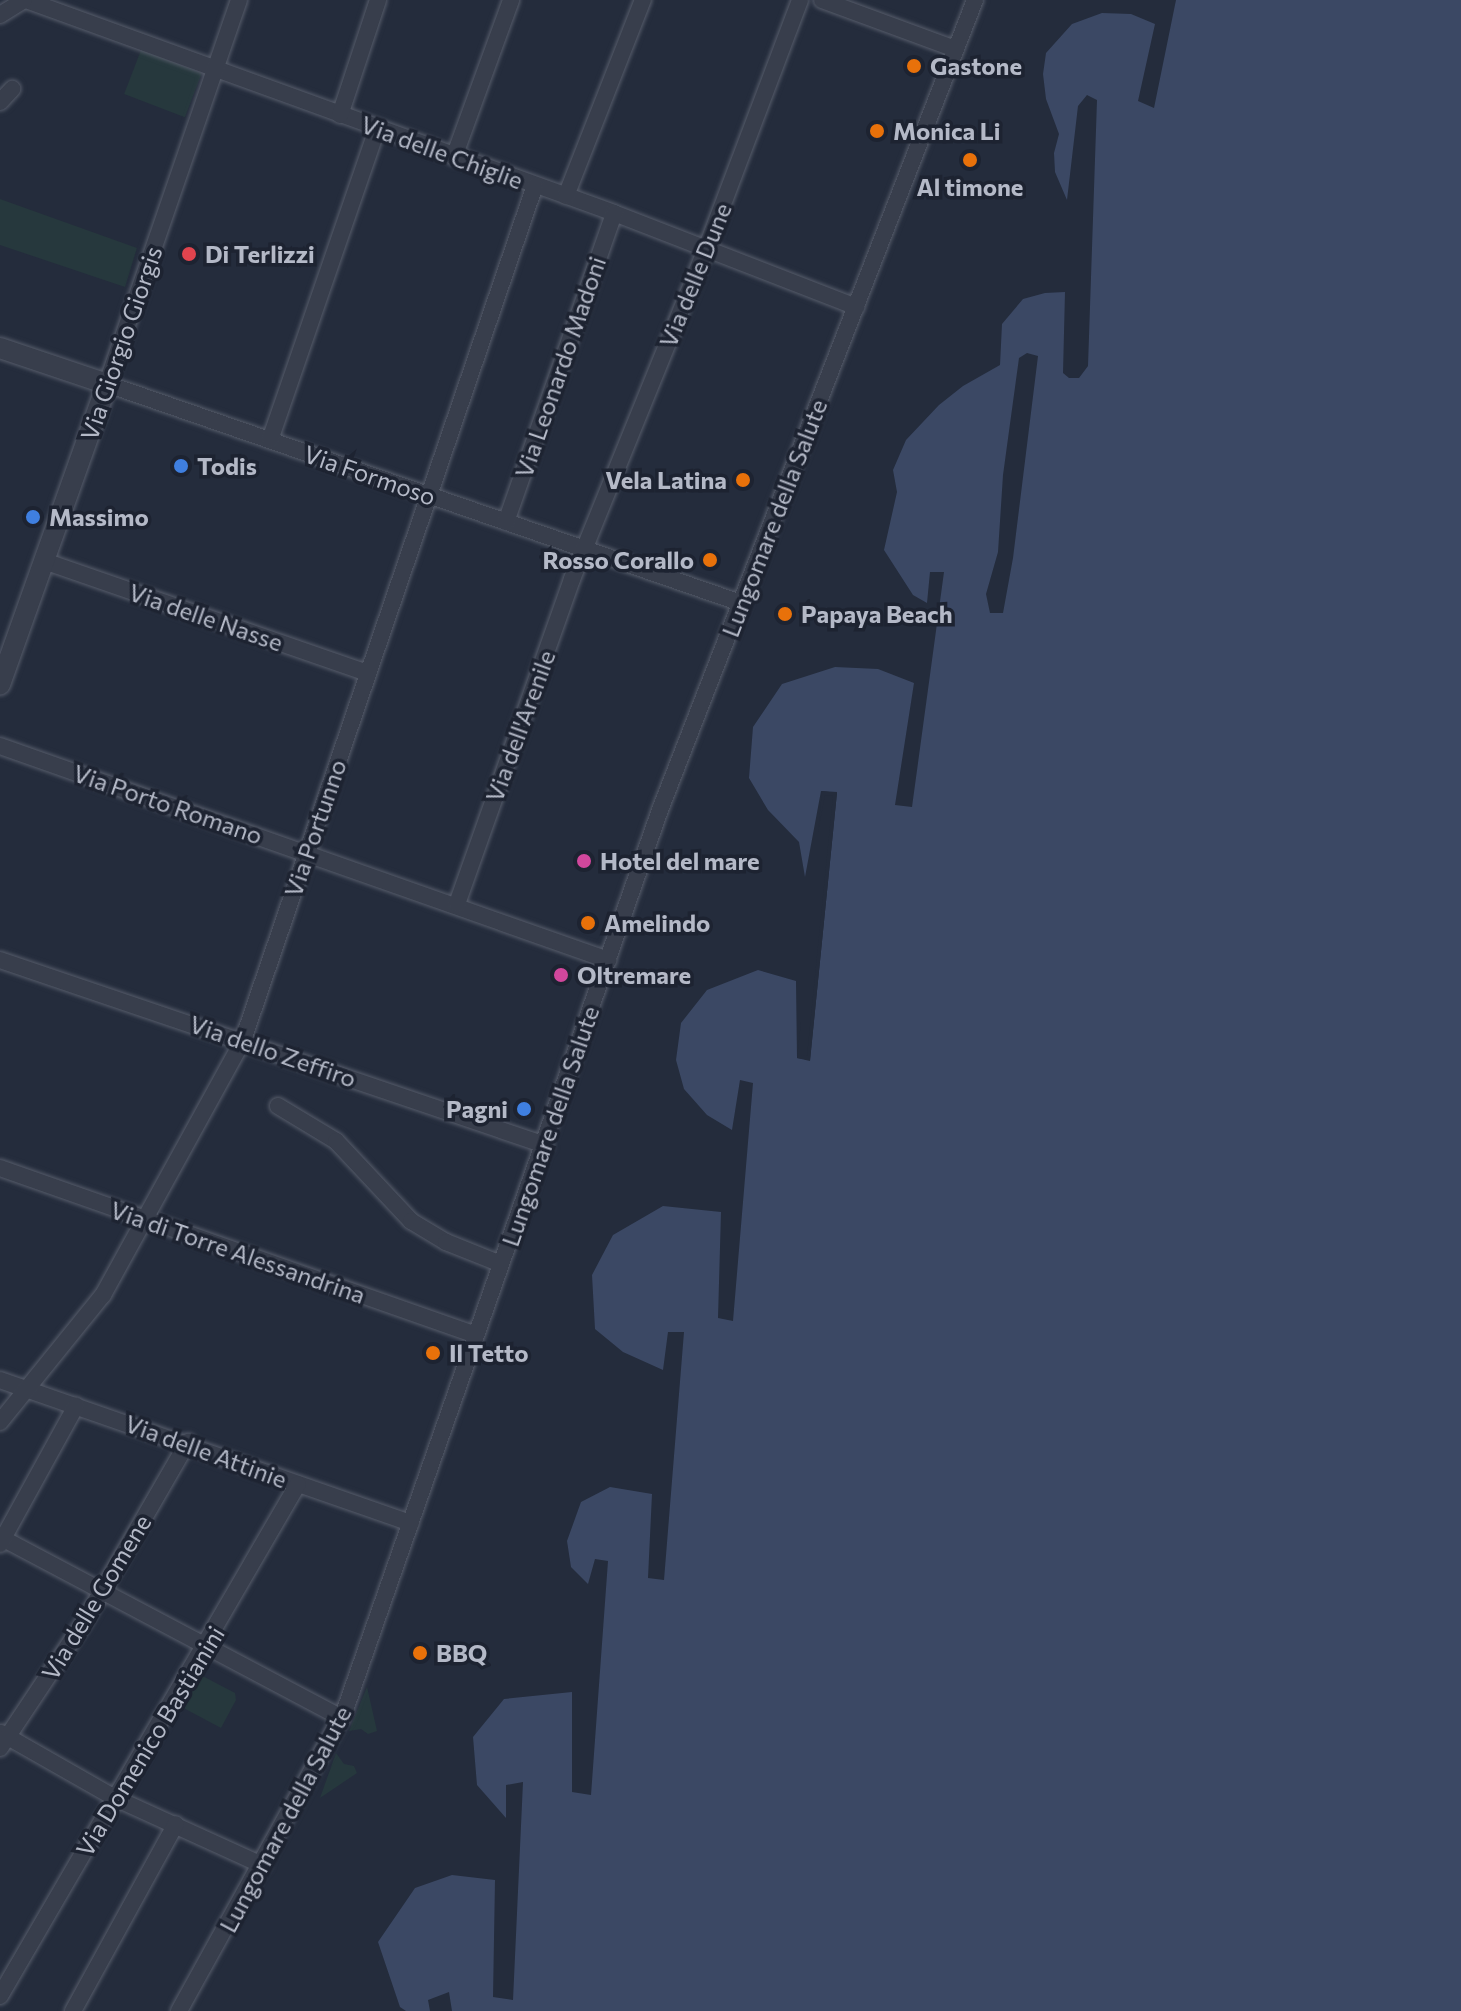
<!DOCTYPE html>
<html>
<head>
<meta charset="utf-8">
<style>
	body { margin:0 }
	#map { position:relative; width:1461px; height:2011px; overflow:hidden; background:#242c3c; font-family:Commissioner,sans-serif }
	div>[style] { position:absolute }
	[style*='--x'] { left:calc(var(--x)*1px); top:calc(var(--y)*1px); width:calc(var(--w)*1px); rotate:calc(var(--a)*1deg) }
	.green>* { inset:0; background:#26383d; transform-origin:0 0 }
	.water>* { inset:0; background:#3b4864 }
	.pier>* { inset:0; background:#242c3c }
	.roads { filter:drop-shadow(0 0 2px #565c6a) drop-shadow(0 0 2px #565c6a) }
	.minor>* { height:16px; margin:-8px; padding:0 8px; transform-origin:8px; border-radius:8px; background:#383e4c }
	.tertiary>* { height:20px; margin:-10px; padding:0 10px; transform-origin:10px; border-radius:10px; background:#383e4c }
	.dots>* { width:22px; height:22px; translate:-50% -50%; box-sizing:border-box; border:4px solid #1d2331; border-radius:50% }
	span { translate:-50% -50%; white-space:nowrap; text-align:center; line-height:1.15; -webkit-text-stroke:7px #1d2331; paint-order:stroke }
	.poi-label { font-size:24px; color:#b4b9c7; font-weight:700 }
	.left { translate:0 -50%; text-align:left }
	.right { translate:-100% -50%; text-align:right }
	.street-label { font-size:24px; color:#b4b9c7 }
</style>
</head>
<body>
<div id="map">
	<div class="green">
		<i style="left:141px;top:50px;width:65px;height:47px;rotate:21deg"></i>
		<i style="clip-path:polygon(0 199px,137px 248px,125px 287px,0 245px)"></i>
		<i style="clip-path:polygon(195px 1672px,235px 1693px,236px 1700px,221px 1728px,176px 1704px)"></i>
		<i style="clip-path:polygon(367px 1687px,377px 1731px,368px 1734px,361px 1729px,349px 1731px)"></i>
		<i style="clip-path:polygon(336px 1753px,344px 1764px,354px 1766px,357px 1773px,320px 1798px)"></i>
	</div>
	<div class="water">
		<i style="clip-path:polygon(evenodd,1176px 0,1461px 0,1461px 2011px,452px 2011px,449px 1992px,428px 2000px,430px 2011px,406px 2011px,400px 2007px,378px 1942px,415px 1888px,452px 1875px,495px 1880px,493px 1997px,513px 2000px,523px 1782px,506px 1785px,506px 1818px,477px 1785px,473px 1737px,504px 1699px,572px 1692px,572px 1792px,591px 1795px,608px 1561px,595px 1559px,588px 1584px,571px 1567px,567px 1541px,581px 1502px,610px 1487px,652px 1494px,648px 1578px,664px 1580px,684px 1332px,668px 1332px,663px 1370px,623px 1352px,595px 1329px,592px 1275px,613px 1235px,663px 1206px,721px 1212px,718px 1318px,733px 1321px,753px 1083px,740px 1080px,732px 1130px,707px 1115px,684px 1089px,676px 1060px,681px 1023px,707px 990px,758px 970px,796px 981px,797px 1058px,810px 1060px,837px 793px,821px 791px,805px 877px,799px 842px,768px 810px,749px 778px,753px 727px,782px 684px,835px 667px,878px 669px,914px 683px,895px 805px,912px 807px,944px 572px,930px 572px,927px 603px,913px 595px,884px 550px,897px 492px,893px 470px,906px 440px,939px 405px,963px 386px,1000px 365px,1002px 324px,1023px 299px,1045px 293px,1065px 292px,1063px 373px,1069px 378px,1079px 378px,1088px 366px,1097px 100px,1087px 95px,1078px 106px,1067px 200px,1055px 172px,1054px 153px,1059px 134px,1046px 99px,1043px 74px,1046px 53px,1072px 24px,1102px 13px,1131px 14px,1155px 24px,1138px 101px,1154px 108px,1176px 0,1027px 353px,1038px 356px,1013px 558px,1003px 613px,990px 613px,986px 594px,998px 552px,1003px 475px,1019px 358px,1027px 353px)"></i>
	</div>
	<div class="pier">
		<i style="clip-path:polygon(822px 791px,837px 792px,810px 1061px,797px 1058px,801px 1022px,801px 1055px,807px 1056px,833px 796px,825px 795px,818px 832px)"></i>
	</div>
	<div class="roads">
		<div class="minor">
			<i style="--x:26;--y:0;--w:625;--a:19.91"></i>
			<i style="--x:614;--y:213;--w:260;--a:21.2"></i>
			<i style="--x:239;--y:0;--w:406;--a:109"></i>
			<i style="--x:107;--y:384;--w:671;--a:19.06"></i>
			<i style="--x:822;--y:0;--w:142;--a:20.2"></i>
			<i style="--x:0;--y:15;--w:28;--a:-32"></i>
			<i style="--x:0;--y:102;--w:18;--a:-47"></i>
			<i style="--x:340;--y:115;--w:121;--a:-71.7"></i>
			<i style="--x:454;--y:157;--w:167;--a:-70"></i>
			<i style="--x:566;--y:196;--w:211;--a:-68.6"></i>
			<i style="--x:270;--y:440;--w:329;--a:-71"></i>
			<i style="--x:506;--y:522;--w:327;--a:-70.7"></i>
			<i style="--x:44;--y:561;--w:343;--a:19.1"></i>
			<i style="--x:0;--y:746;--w:645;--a:19.39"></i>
			<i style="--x:457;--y:904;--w:345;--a:-70.5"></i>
			<i style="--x:572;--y:579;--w:356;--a:-67.9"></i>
			<i style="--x:706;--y:249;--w:266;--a:-69.3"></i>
			<i style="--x:0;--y:960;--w:576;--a:18.75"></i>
			<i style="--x:278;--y:1106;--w:68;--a:31.1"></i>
			<i style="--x:336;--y:1141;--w:110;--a:46.8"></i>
			<i style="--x:411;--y:1221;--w:41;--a:31"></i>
			<i style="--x:446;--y:1242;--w:59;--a:21.8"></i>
			<i style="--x:0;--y:1168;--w:504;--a:19.33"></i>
			<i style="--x:0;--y:1380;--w:435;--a:19.2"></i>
			<i style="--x:0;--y:1422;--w:164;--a:-51"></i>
			<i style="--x:103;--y:1295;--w:291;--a:-61.2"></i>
			<i style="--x:243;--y:1040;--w:903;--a:-71.14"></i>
			<i style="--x:0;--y:1537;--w:387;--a:27.9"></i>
			<i style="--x:0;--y:1544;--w:158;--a:-61.2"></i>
			<i style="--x:1;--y:1733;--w:131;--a:29.7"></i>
			<i style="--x:115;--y:1798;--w:162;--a:24.5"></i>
			<i style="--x:0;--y:1748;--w:151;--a:-56.3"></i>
			<i style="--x:84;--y:1622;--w:208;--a:-60"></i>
			<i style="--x:0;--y:1996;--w:592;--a:-59.8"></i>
			<i style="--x:73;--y:2011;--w:213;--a:-61.2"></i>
			<i style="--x:179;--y:2011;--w:344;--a:-61.1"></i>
			<i style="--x:345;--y:1710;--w:954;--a:-70.71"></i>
			<i style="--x:660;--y:810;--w:869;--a:-68.75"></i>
		</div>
		<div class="tertiary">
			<i style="--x:0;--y:348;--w:113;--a:18.6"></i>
			<i style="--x:107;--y:384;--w:319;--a:109.6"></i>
		</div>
	</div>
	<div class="dots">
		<i style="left:914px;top:66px;background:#e8710a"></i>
		<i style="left:877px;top:131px;background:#e8710a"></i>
		<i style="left:970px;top:160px;background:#e8710a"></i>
		<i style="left:189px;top:254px;background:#e0444e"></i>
		<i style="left:181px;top:466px;background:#3f7fe0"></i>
		<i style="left:743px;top:480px;background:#e8710a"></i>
		<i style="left:33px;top:517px;background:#3f7fe0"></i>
		<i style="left:710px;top:560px;background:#e8710a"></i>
		<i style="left:785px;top:614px;background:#e8710a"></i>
		<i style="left:584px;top:861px;background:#d1479c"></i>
		<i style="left:588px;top:923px;background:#e8710a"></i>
		<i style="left:561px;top:975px;background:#d1479c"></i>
		<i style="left:524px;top:1109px;background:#3f7fe0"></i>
		<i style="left:433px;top:1353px;background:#e8710a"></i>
		<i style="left:420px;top:1653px;background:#e8710a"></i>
	</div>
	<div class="poi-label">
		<span class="left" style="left:930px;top:66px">Gastone</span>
		<span class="left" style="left:893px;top:131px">Monica Li</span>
		<span style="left:970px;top:187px">Al timone</span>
		<span class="left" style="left:205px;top:254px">Di Terlizzi</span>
		<span class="left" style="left:197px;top:466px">Todis</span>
		<span class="right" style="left:727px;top:480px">Vela Latina</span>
		<span class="left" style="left:49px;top:517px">Massimo</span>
		<span class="right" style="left:694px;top:560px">Rosso Corallo</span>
		<span class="left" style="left:801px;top:614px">Papaya Beach</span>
		<span class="left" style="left:600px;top:861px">Hotel del mare</span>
		<span class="left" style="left:604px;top:923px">Amelindo</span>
		<span class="left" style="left:577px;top:975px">Oltremare</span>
		<span class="right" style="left:508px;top:1109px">Pagni</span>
		<span class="left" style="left:449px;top:1353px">Il Tetto</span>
		<span class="left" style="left:436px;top:1653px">BBQ</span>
	</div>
	<div class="street-label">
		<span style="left:442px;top:152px;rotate:20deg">Via delle Chiglie</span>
		<span style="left:695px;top:275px;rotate:-68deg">Via delle Dune</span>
		<span style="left:121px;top:343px;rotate:-71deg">Via Giorgio Giorgis</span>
		<span style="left:560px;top:367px;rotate:-71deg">Via Leonardo Madoni</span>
		<span style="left:370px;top:475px;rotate:19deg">Via Formoso</span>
		<span style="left:774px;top:518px;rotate:-69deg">Lungomare della Salute</span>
		<span style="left:206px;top:617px;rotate:19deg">Via delle Nasse</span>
		<span style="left:520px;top:726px;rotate:-70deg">Via dell'Arenile</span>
		<span style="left:168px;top:804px;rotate:19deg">Via Porto Romano</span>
		<span style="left:315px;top:828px;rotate:-71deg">Via Portunno</span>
		<span style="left:273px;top:1051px;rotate:19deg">Via dello Zeffiro</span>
		<span style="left:550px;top:1126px;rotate:-71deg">Lungomare della Salute</span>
		<span style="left:238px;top:1252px;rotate:19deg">Via di Torre Alessandrina</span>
		<span style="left:206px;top:1451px;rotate:20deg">Via delle Attinie</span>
		<span style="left:96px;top:1597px;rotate:-59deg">Via delle Gomene</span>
		<span style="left:150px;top:1741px;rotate:-59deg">Via Domenico Bastianini</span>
		<span style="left:285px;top:1819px;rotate:-62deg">Lungomare della Salute</span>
	</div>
</div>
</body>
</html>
